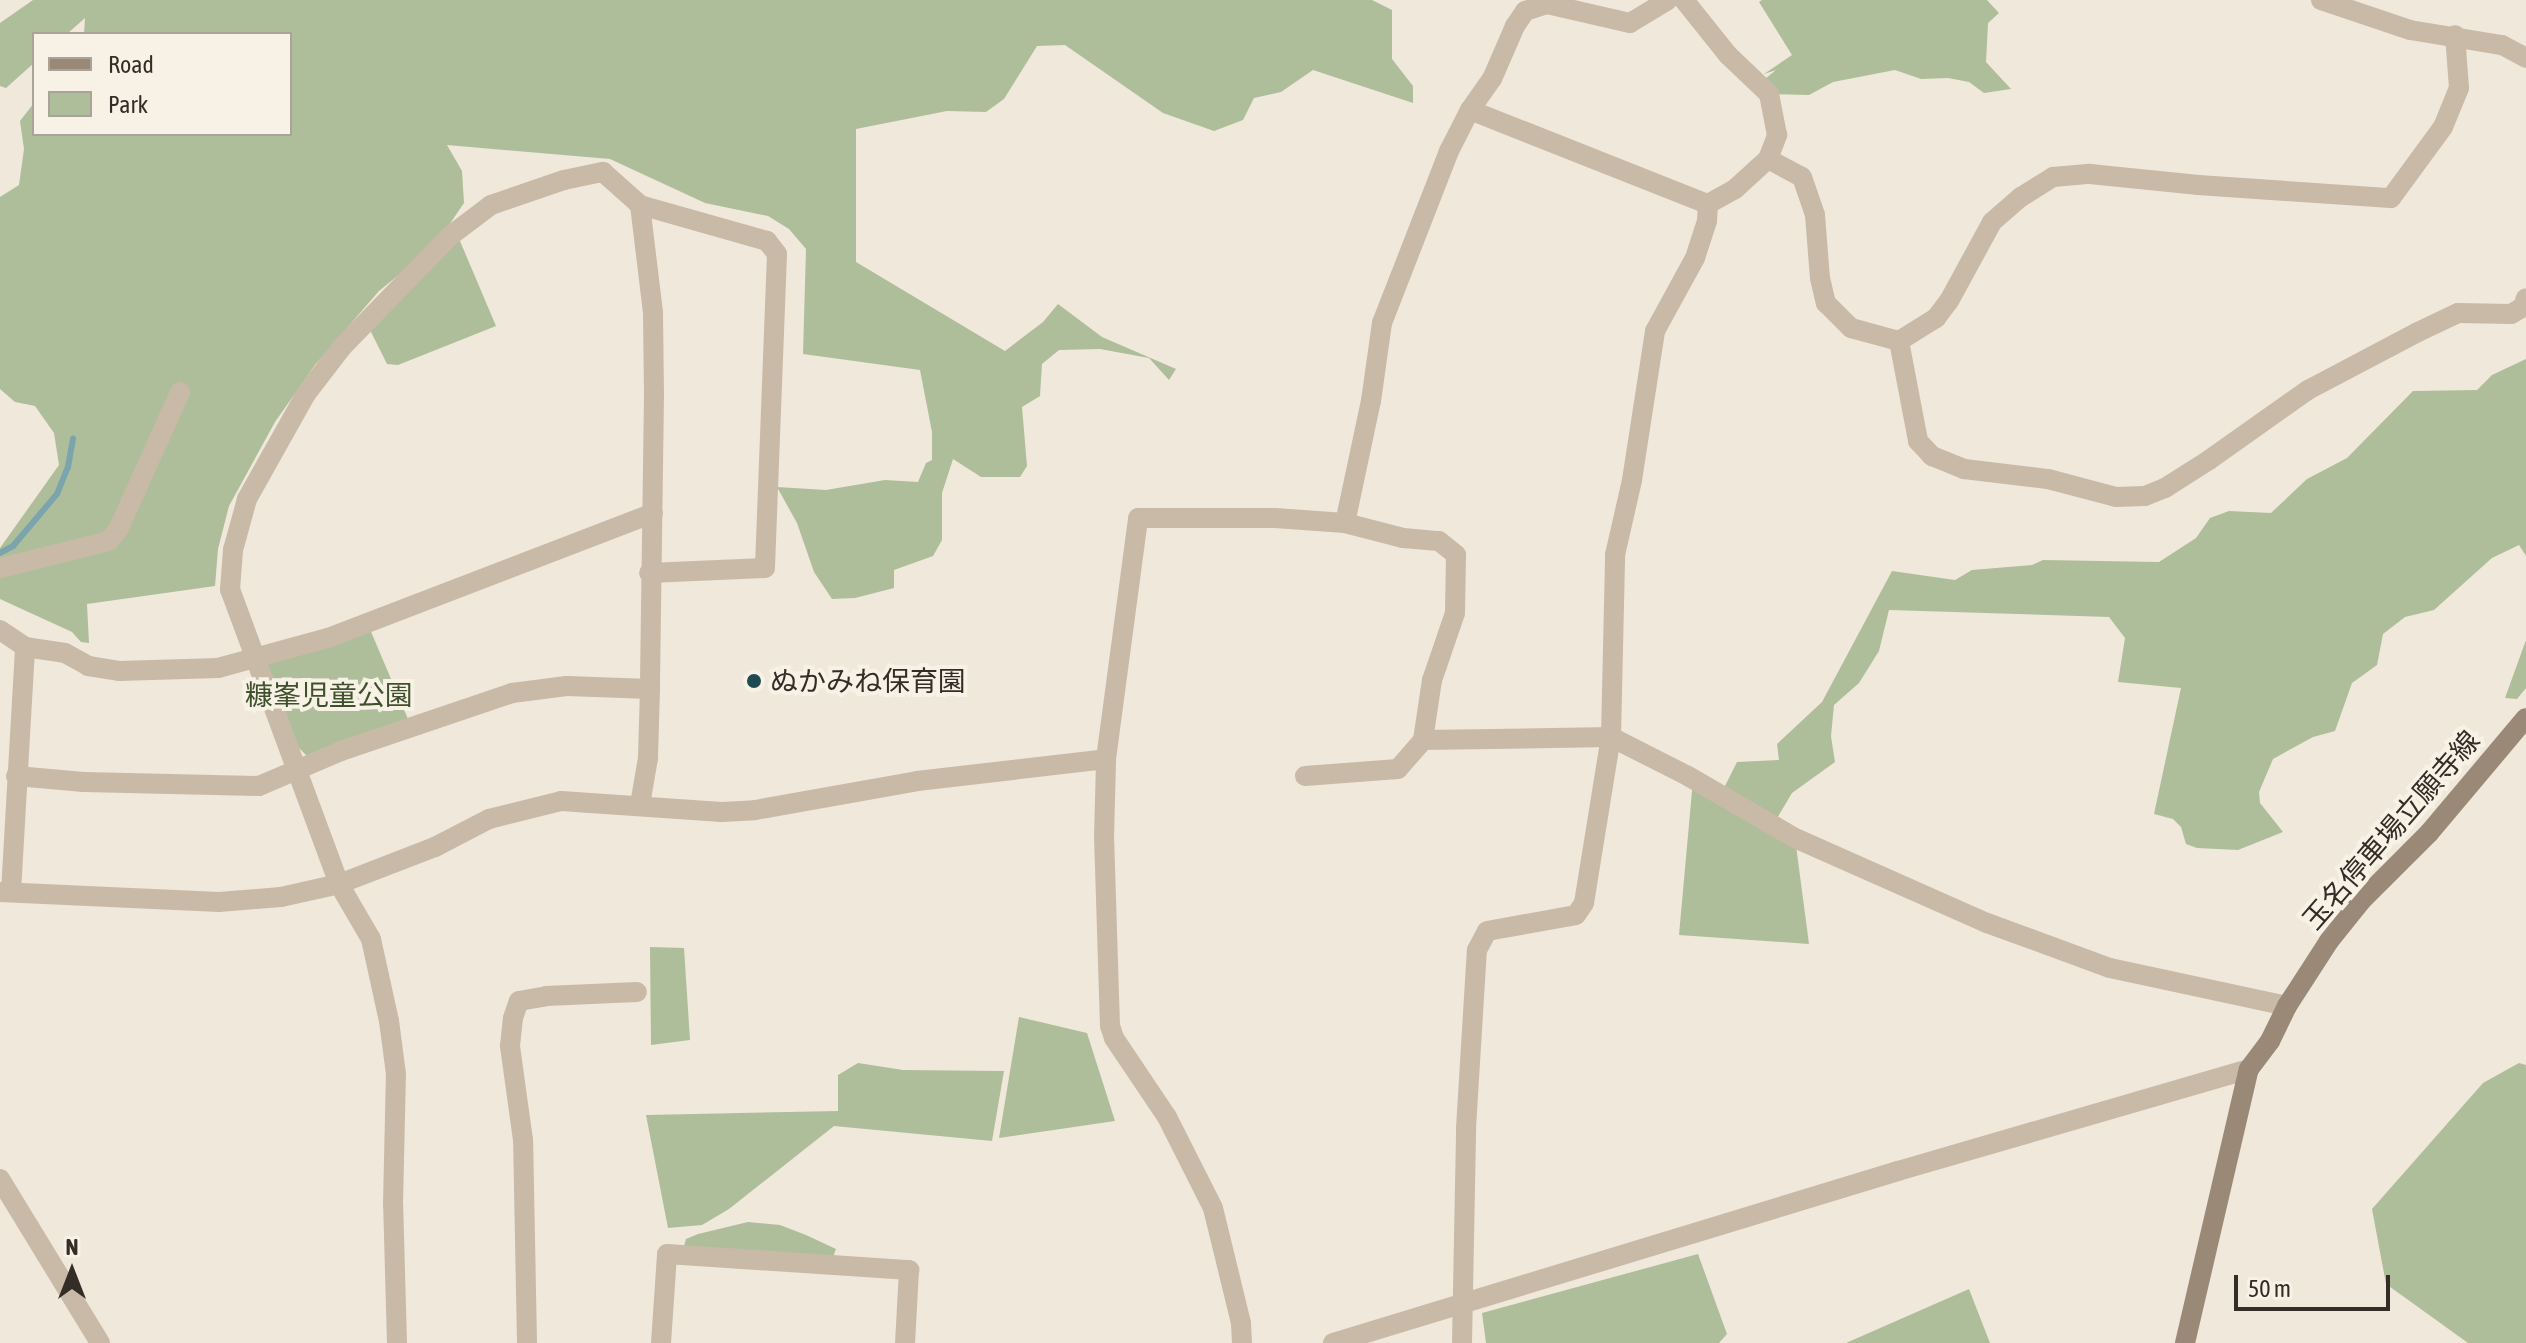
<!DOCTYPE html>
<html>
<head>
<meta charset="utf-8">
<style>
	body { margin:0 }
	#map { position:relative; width:2526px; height:1343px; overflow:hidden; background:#f0e8da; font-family:"Asap Condensed","Noto Sans JP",sans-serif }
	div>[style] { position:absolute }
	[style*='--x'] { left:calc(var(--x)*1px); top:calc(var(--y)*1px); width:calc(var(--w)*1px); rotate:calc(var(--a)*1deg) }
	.green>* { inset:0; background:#aebe9b }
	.stream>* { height:6px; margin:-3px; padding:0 3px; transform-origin:3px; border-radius:3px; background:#7ba4ac }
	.minor>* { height:20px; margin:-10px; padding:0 10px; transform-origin:10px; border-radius:10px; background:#c8baa7 }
	.tertiary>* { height:20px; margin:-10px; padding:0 10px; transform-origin:10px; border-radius:10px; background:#c8baa7 }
	.secondary>* { height:20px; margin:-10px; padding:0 10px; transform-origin:10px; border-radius:10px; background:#9b8978 }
	.dots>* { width:22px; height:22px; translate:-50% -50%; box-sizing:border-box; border:4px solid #f8f2e6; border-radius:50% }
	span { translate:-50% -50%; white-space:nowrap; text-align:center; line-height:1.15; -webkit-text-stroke:8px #f8f2e6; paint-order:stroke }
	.poi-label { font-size:28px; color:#342d27 }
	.left { translate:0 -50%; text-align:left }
	.park-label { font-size:28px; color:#3f512c }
	.street-label { font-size:28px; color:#342d27 }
	.legend { position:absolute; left:32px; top:32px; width:260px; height:104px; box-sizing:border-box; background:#f8f2e6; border:2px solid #aaa39a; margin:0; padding:10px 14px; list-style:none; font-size:24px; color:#342d27 }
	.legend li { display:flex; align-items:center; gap:16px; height:40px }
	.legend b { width:40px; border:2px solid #aaa39a }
	.north { position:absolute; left:32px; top:1231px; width:80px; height:80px; -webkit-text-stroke:6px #f8f2e6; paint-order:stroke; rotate:0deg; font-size:22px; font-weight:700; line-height:32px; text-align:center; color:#342d27 }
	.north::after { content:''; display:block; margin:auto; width:28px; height:36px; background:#342d27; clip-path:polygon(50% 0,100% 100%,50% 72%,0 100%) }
	.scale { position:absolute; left:2234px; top:1275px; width:156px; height:36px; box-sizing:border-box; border:4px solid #342d27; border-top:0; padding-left:10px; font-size:24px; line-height:28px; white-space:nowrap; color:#342d27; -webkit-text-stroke:6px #f8f2e6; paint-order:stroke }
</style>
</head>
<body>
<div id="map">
	<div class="green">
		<i style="clip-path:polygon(33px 0,1372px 0,1392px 10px,1392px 59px,1413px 86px,1413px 103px,1313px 70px,1281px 92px,1254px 98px,1243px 120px,1214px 131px,1163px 113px,1065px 45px,1037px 46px,1004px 99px,986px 112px,947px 111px,856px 129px,856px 262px,1005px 351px,1043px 322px,1058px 304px,1102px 337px,1176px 369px,1169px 380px,1149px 358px,1100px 349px,1059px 350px,1042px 364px,1040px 396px,1022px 407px,1027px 466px,1020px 477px,981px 477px,953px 459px,942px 493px,942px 540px,933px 556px,894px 570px,894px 588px,855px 598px,832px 599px,814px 572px,797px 523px,777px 487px,826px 490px,885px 480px,918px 482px,926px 463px,932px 460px,932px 432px,920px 370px,803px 354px,806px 249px,789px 229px,768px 216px,705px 203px,610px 159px,447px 145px,462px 171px,464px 203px,449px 225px,412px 264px,379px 291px,315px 365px,275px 422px,229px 506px,218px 549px,215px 586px,87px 604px,89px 643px,81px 642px,72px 632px,0 599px,0 548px,59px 465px,54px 433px,35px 406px,15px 402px,0 389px,0 197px,19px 185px,24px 149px,20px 121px,34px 103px,34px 134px,290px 134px,290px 34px,84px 34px,85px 18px,67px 34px,34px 34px,34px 63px,6px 88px,0 86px,0 23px)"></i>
		<i style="clip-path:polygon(1762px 0,1987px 0,1999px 13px,1988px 23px,1986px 62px,2011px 89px,1984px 93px,1969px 82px,1948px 78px,1921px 79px,1895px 70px,1833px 82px,1809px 95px,1769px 94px,1760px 83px,1776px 70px,1764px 74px,1792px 55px,1759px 2px)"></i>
		<i style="clip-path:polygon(457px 234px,496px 326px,398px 365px,387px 364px,370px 330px)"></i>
		<i style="clip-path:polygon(2526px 359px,2526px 556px,2519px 545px,2492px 558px,2434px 610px,2405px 617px,2383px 634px,2377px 665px,2352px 683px,2335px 731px,2313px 737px,2273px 759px,2259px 792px,2260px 803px,2283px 832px,2238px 850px,2197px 848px,2186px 844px,2181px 827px,2173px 819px,2154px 814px,2181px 688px,2118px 682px,2125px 638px,2109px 617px,1889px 610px,1879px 651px,1859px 683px,1834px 705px,1831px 736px,1835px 762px,1792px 793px,1773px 825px,1795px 838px,1809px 944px,1679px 935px,1693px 780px,1721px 794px,1737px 762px,1779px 760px,1777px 744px,1822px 702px,1892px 571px,1955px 580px,1972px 570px,2032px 565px,2043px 560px,2159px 562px,2196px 538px,2210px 518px,2229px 511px,2271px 513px,2307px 479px,2347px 458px,2413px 391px,2477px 390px,2492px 375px)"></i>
		<i style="clip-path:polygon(369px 627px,408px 719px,307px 756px,295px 744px,264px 665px)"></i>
		<i style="clip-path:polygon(2526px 640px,2526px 688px,2517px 699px,2505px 698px)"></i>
		<i style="clip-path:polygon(650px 947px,684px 948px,690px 1040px,651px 1045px)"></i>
		<i style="clip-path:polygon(1019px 1017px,1087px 1033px,1115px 1121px,999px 1138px)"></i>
		<i style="clip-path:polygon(858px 1063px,903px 1070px,1004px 1071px,992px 1141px,834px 1126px,729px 1209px,702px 1225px,668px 1228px,646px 1115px,838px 1111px,838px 1075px)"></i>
		<i style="clip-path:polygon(2519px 1063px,2526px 1065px,2526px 1343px,2468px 1343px,2386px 1284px,2372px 1209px,2483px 1083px)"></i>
		<i style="clip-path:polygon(748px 1222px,780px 1225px,806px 1235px,836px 1249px,833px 1257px,684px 1246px,686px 1239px,698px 1234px)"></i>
		<i style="clip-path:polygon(1698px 1254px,1727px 1334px,1719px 1343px,1486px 1343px,1482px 1313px)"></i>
		<i style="clip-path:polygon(1969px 1289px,1990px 1343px,1846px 1343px)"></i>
	</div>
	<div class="stream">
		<i style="--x:0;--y:553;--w:15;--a:-28"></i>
		<i style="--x:13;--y:546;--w:68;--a:-49.8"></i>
		<i style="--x:57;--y:494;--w:29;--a:-68"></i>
		<i style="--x:68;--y:467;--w:29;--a:-80"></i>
	</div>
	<div class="minor">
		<i style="--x:2321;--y:0;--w:94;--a:18.6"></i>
		<i style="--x:2410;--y:30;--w:93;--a:9.3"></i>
		<i style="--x:2502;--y:45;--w:27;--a:28"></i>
		<i style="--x:1470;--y:110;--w:256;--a:21.6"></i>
		<i style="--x:1768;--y:159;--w:38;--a:28"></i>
		<i style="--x:1802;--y:177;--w:40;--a:71.1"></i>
		<i style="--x:1815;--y:215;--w:63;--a:85.5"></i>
		<i style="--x:1820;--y:278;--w:26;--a:77"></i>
		<i style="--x:1826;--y:303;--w:35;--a:45"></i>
		<i style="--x:1851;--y:328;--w:50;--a:15.2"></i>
		<i style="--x:1899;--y:341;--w:44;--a:-31.9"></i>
		<i style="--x:1936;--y:318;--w:21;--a:-53"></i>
		<i style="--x:1949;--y:301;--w:90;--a:-61.4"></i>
		<i style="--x:1992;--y:222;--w:38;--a:-41"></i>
		<i style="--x:2021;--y:197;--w:38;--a:-32"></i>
		<i style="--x:2053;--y:177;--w:37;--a:-5"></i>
		<i style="--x:2090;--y:174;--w:109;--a:5.8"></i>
		<i style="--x:2198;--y:185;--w:193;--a:3.9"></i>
		<i style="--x:2391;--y:198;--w:88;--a:-53.8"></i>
		<i style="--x:2443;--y:127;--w:42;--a:-67.7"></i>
		<i style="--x:2459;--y:88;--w:53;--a:-94.3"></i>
		<i style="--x:640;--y:205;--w:109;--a:83.1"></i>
		<i style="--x:653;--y:313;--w:82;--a:89.3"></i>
		<i style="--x:654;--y:395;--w:294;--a:90.8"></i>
		<i style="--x:650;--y:689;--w:69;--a:91.7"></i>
		<i style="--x:648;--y:758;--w:48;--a:99.7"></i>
		<i style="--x:1899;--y:341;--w:102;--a:79.2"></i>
		<i style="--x:1918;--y:441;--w:21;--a:47"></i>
		<i style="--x:1932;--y:456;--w:35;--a:22"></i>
		<i style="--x:1964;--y:469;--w:85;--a:6.8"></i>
		<i style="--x:2048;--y:479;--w:70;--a:14.8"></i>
		<i style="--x:2116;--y:497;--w:29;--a:-2"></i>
		<i style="--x:2145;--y:496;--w:22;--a:-22"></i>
		<i style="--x:2165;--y:488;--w:52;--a:-32.5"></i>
		<i style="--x:2209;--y:460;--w:121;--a:-35.3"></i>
		<i style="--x:2308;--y:390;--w:124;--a:-27.8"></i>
		<i style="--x:2418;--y:332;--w:44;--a:-25.4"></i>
		<i style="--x:2458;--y:313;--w:53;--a:1.1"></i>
		<i style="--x:2511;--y:314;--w:14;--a:-30"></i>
		<i style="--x:2523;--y:307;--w:9;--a:-72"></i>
		<i style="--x:1345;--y:523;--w:60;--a:14.5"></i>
		<i style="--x:1403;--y:538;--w:36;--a:5"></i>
		<i style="--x:1439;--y:541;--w:22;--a:39"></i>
		<i style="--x:1456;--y:555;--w:58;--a:91"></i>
		<i style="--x:1455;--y:613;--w:71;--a:108.9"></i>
		<i style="--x:1432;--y:680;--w:61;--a:98.5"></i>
		<i style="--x:0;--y:568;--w:112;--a:-13.9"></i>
		<i style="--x:109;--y:541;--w:16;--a:-52"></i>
		<i style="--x:119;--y:528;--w:149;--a:-65.8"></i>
		<i style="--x:0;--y:630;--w:30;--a:34"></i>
		<i style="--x:25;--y:647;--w:40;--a:8.5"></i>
		<i style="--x:65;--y:653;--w:26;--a:29"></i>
		<i style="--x:88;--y:666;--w:31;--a:9"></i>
		<i style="--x:119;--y:671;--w:99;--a:-1.7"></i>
		<i style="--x:218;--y:668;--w:114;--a:-15.3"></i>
		<i style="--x:328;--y:638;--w:348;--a:-21"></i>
		<i style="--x:16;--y:776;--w:68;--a:5"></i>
		<i style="--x:84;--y:782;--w:175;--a:1.3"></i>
		<i style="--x:259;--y:786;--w:89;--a:-23.1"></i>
		<i style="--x:341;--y:751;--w:181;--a:-18.7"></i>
		<i style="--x:512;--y:693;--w:55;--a:-7.3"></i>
		<i style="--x:567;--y:686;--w:83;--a:2.1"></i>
		<i style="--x:1305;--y:776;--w:93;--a:-4.3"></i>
		<i style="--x:1398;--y:769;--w:38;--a:-49"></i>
		<i style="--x:1423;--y:740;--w:188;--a:-0.9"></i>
		<i style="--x:1611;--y:737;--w:86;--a:26.9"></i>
		<i style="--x:1688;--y:776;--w:124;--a:30.1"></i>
		<i style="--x:1795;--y:838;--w:210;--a:23.9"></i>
		<i style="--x:1987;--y:923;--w:131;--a:20.1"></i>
		<i style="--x:2110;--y:968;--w:181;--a:12.1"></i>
		<i style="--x:0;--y:892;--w:219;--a:2.6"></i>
		<i style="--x:219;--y:902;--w:62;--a:-4.6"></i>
		<i style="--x:281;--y:897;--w:59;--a:-12.6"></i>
		<i style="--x:339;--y:884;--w:103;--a:-21.1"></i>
		<i style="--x:435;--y:847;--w:61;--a:-27.4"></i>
		<i style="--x:489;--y:819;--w:74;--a:-14"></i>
		<i style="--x:561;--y:801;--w:161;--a:3.9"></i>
		<i style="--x:722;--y:812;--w:33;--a:-3"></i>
		<i style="--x:755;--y:810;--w:165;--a:-10.1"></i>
		<i style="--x:917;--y:781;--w:190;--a:-6.6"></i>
		<i style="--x:11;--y:892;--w:245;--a:-86.7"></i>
		<i style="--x:0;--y:1179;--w:192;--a:58.6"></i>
		<i style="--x:397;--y:1343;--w:139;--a:-91.6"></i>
		<i style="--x:393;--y:1204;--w:130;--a:-88.7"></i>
		<i style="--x:396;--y:1074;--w:53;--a:-97.5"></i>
		<i style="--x:389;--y:1021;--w:84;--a:-102.4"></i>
		<i style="--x:371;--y:939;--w:64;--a:-120.2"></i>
		<i style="--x:339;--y:884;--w:314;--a:-110.3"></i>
		<i style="--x:230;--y:590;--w:40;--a:-85.7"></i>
		<i style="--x:233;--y:550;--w:53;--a:-74.6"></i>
		<i style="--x:247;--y:499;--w:120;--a:-60.7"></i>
		<i style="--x:306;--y:394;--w:59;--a:-52.5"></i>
		<i style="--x:342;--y:347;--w:155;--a:-45.8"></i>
		<i style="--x:450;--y:236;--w:51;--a:-37.1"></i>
		<i style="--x:491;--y:205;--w:77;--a:-18.9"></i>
		<i style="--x:564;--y:180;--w:40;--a:-12"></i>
		<i style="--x:603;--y:172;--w:50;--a:41.7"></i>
		<i style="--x:640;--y:205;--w:132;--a:15.8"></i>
		<i style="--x:767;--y:241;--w:16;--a:52"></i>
		<i style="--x:777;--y:254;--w:314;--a:92.2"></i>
		<i style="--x:765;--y:568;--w:116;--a:177.5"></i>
		<i style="--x:527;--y:1343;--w:203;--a:-91.1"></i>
		<i style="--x:523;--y:1140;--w:95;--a:-97.9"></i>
		<i style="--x:510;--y:1046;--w:28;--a:-84"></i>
		<i style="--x:513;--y:1018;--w:18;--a:-71"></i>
		<i style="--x:519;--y:1001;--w:27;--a:-10"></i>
		<i style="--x:546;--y:996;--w:91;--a:-2.5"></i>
		<i style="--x:661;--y:1343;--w:89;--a:-86.1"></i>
		<i style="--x:667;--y:1254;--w:243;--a:3.8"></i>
		<i style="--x:909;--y:1270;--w:73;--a:93.1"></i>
		<i style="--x:1242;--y:1343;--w:20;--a:-93"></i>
		<i style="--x:1241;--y:1323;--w:118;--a:-103.7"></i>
		<i style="--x:1213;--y:1208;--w:102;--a:-116.8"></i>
		<i style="--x:1167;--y:1117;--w:95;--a:-123.9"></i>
		<i style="--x:1114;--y:1038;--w:13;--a:-108"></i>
		<i style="--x:1110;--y:1026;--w:188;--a:-91.8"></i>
		<i style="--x:1104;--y:838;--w:79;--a:-88.5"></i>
		<i style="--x:1106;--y:759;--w:243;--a:-82.4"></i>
		<i style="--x:1138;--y:518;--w:137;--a:0"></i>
		<i style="--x:1275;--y:518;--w:70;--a:4.1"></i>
		<i style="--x:1345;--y:523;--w:125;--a:-78"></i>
		<i style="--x:1371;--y:401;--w:79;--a:-82"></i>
		<i style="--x:1382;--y:323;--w:185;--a:-68.7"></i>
		<i style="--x:1449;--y:151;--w:46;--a:-62.9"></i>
		<i style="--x:1470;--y:110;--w:38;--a:-55"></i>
		<i style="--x:1492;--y:79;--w:58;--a:-66.5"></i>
		<i style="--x:1515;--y:26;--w:18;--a:-56"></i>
		<i style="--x:1525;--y:11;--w:23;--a:-18"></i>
		<i style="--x:1547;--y:4;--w:85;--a:12.9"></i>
		<i style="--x:1630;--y:23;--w:44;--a:-31.2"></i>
		<i style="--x:1462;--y:1343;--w:215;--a:-88.9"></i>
		<i style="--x:1466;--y:1128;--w:178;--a:-86.5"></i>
		<i style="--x:1477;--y:950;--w:21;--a:-62"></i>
		<i style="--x:1487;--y:931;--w:90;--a:-10.2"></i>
		<i style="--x:1576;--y:915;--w:14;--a:-56"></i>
		<i style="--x:1584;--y:903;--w:168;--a:-80.8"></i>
		<i style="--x:1611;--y:737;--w:182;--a:-88.7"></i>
		<i style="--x:1615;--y:555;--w:77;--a:-77.2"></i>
		<i style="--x:1632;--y:480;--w:151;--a:-81.2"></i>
		<i style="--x:1655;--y:331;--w:83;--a:-61.3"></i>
		<i style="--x:1695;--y:258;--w:39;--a:-72"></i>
		<i style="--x:1707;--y:221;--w:17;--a:-87"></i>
		<i style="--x:1708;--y:204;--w:31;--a:-29"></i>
		<i style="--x:1735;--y:189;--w:45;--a:-42.3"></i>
		<i style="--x:1768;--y:159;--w:26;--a:-69"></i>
		<i style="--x:1777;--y:135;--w:42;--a:-101"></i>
		<i style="--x:1769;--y:94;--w:57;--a:-136.4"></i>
		<i style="--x:1728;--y:55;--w:70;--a:-128.7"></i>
	</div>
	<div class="tertiary">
		<i style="--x:1333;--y:1343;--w:591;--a:-16.93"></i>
		<i style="--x:1898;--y:1171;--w:366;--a:-16.2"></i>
	</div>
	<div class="secondary">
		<i style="--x:2185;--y:1343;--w:281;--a:-76.9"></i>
		<i style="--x:2249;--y:1069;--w:35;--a:-53"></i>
		<i style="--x:2270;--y:1041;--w:39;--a:-64"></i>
		<i style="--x:2287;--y:1006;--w:77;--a:-57.1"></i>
		<i style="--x:2329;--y:941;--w:51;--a:-51.3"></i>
		<i style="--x:2361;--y:901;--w:96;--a:-45"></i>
		<i style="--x:2429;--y:833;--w:150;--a:-49.9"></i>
	</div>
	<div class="dots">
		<i style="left:754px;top:681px;background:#1f4a54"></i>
	</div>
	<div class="poi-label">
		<span class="left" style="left:770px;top:681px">ぬかみね保育園</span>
	</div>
	<div class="park-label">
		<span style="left:329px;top:695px">糠峯児童公園</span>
	</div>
	<div class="street-label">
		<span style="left:2391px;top:830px;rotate:-49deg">玉名停車場立願寺線</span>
	</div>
	<ul class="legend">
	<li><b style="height:10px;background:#9b8978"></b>Road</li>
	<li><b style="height:22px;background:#aebe9b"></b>Park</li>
	</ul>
	<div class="north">N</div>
	<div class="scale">50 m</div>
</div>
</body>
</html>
